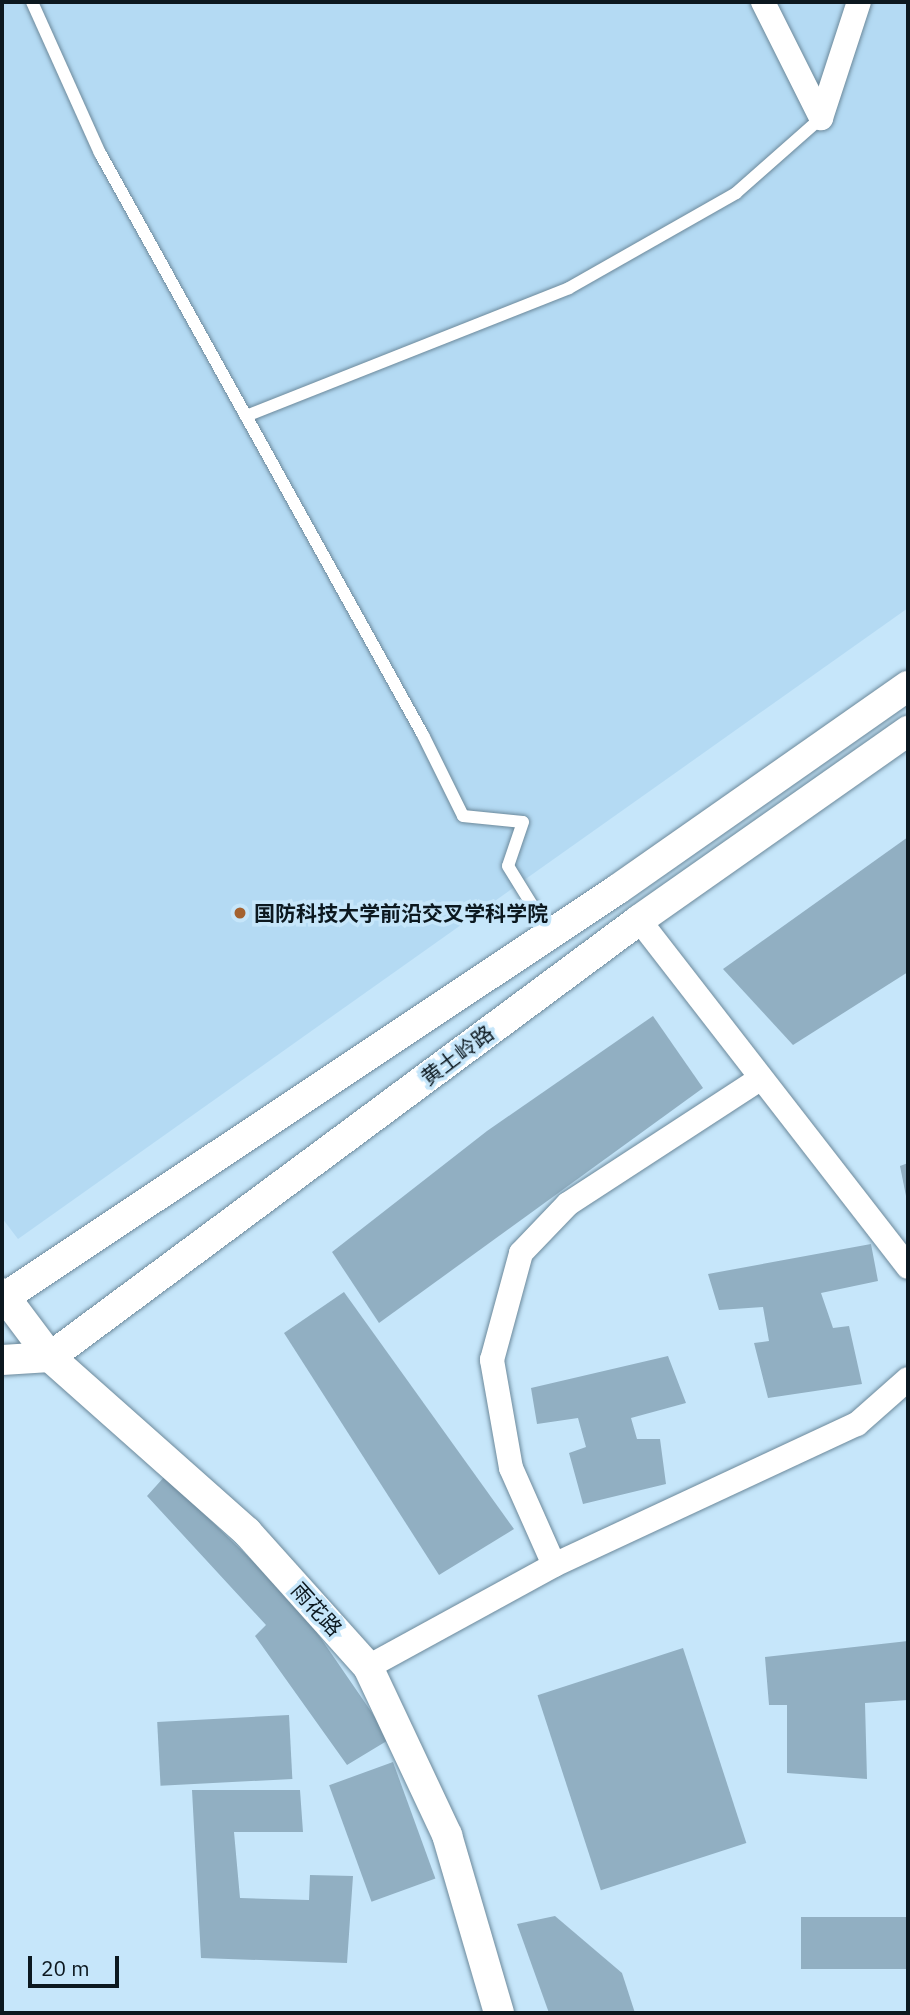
<!DOCTYPE html>
<html>
<head>
<meta charset="utf-8">
<style>
	body { margin:0 }
	#map { position:relative; width:910px; height:2015px; overflow:hidden; background:#c6e6fa; font-family:"IBM Plex Sans","Noto Sans SC",sans-serif }
	div>[style] { position:absolute }
	[style*='--x'] { left:calc(var(--x)*1px); top:calc(var(--y)*1px); width:calc(var(--w)*1px); rotate:calc(var(--a)*1deg) }
	.built>* { inset:0; background:#b4daf3 }
	.building>* { inset:0; background:#91afc2; transform-origin:0 0 }
	.roads { filter:drop-shadow(0 0 2px #6c899b) drop-shadow(0 0 2px #6c899b) }
	.service>* { height:12px; margin:-6px; padding:0 6px; transform-origin:6px; border-radius:6px; background:#fff }
	.minor>* { height:24px; margin:-12px; padding:0 12px; transform-origin:12px; border-radius:12px; background:#fff }
	.tertiary>* { height:30px; margin:-15px; padding:0 15px; transform-origin:15px; border-radius:15px; background:#fff }
	.dots>* { width:19px; height:19px; translate:-50% -50%; box-sizing:border-box; border:4px solid #c6e6fa; border-radius:50% }
	span { translate:-50% -50%; white-space:nowrap; text-align:center; line-height:1.15; -webkit-text-stroke:7px #c6e6fa; paint-order:stroke }
	.poi-label { font-size:21px; color:#0c181f; font-weight:700 }
	.left { translate:0 -50%; text-align:left }
	.street-label { font-size:21px; color:#0c181f }
	.frame { position:absolute; inset:0; border:4px solid #0c181f; pointer-events:none }
	.scale { position:absolute; left:28px; top:1956px; width:91px; height:32px; box-sizing:border-box; border:4px solid #0c181f; border-top:0; padding-left:9px; font-size:21px; line-height:24px; white-space:nowrap; color:#0c181f; -webkit-text-stroke:5px #c6e6fa; paint-order:stroke }
</style>
</head>
<body>
<div id="map">
	<div class="built">
		<i style="clip-path:polygon(2px 2px,908px 2px,908px 608px,18px 1239px,2px 1218px)"></i>
	</div>
	<div class="building">
		<i style="clip-path:polygon(908px 837px,908px 972px,793px 1045px,723px 969px)"></i>
		<i style="clip-path:polygon(653px 1016px,703px 1088px,379px 1323px,332px 1252px,487px 1131px)"></i>
		<i style="clip-path:polygon(908px 1163px,908px 1201px,907px 1201px,900px 1166px)"></i>
		<i style="clip-path:polygon(871px 1244px,878px 1281px,821px 1293px,833px 1328px,849px 1326px,862px 1384px,768px 1398px,754px 1343px,769px 1341px,763px 1307px,719px 1310px,708px 1274px)"></i>
		<i style="clip-path:polygon(344px 1292px,514px 1529px,439px 1575px,284px 1333px)"></i>
		<i style="clip-path:polygon(668px 1356px,686px 1403px,631px 1418px,637px 1439px,660px 1439px,666px 1484px,583px 1504px,569px 1453px,586px 1447px,578px 1418px,537px 1424px,531px 1388px)"></i>
		<i style="clip-path:polygon(165px 1476px,298px 1605px,390px 1739px,347px 1765px,255px 1636px,266px 1625px,147px 1496px)"></i>
		<i style="clip-path:polygon(908px 1641px,908px 1700px,865px 1703px,867px 1779px,787px 1773px,787px 1705px,769px 1705px,765px 1657px)"></i>
		<i style="left:683px;top:1648px;width:205px;height:153px;rotate:72deg"></i>
		<i style="left:289px;top:1715px;width:64px;height:132px;rotate:87deg"></i>
		<i style="left:393px;top:1762px;width:124px;height:68px;rotate:70deg"></i>
		<i style="clip-path:polygon(192px 1790px,300px 1790px,303px 1832px,234px 1832px,240px 1898px,309px 1900px,310px 1875px,353px 1876px,347px 1963px,201px 1958px)"></i>
		<i style="clip-path:polygon(555px 1916px,622px 1973px,635px 2013px,549px 2013px,517px 1924px)"></i>
		<i style="left:908px;top:1917px;width:52px;height:107px;rotate:90deg"></i>
	</div>
	<div class="roads">
		<div class="service">
			<i style="--x:32;--y:2;--w:166;--a:65.8"></i>
			<i style="--x:100;--y:153;--w:666;--a:60.97"></i>
			<i style="--x:423;--y:735;--w:90;--a:63.7"></i>
			<i style="--x:463;--y:816;--w:60;--a:5.7"></i>
			<i style="--x:523;--y:822;--w:46;--a:108.8"></i>
			<i style="--x:508;--y:866;--w:80;--a:58.3"></i>
			<i style="--x:246;--y:416;--w:347;--a:-21.6"></i>
			<i style="--x:569;--y:288;--w:192;--a:-29.6"></i>
			<i style="--x:736;--y:193;--w:113;--a:-41.4"></i>
		</div>
		<div class="minor">
			<i style="--x:763;--y:2;--w:130;--a:63.4"></i>
			<i style="--x:821;--y:118;--w:122;--a:-71.9"></i>
			<i style="--x:639;--y:920;--w:439;--a:52.2"></i>
			<i style="--x:554;--y:1565;--w:106;--a:-113.9"></i>
			<i style="--x:511;--y:1468;--w:110;--a:-100"></i>
			<i style="--x:492;--y:1360;--w:111;--a:-74.8"></i>
			<i style="--x:521;--y:1253;--w:68;--a:-46.2"></i>
			<i style="--x:568;--y:1204;--w:229;--a:-33.1"></i>
			<i style="--x:368;--y:1667;--w:212;--a:-28.7"></i>
			<i style="--x:554;--y:1565;--w:334;--a:-25"></i>
			<i style="--x:857;--y:1424;--w:68;--a:-41.4"></i>
		</div>
		<div class="tertiary">
			<i style="--x:2;--y:1293;--w:80;--a:53.1"></i>
			<i style="--x:50;--y:1357;--w:264;--a:41.6"></i>
			<i style="--x:247;--y:1532;--w:181;--a:48.1"></i>
			<i style="--x:368;--y:1667;--w:186;--a:64.8"></i>
			<i style="--x:447;--y:1835;--w:185;--a:73.7"></i>
			<i style="--x:2;--y:1299;--w:740;--a:-33.65"></i>
			<i style="--x:618;--y:889;--w:354;--a:-35"></i>
			<i style="--x:2;--y:1360;--w:48;--a:-3.6"></i>
			<i style="--x:50;--y:1357;--w:733;--a:-36.57"></i>
			<i style="--x:639;--y:920;--w:329;--a:-35.1"></i>
		</div>
	</div>
	<div class="dots">
		<i style="left:240px;top:913px;background:#a4622f"></i>
	</div>
	<div class="poi-label">
		<span class="left" style="left:254px;top:913px">国防科技大学前沿交叉学科学院</span>
	</div>
	<div class="street-label">
		<span style="left:457px;top:1055px;rotate:-37deg">黄土岭路</span>
		<span style="left:317px;top:1609px;rotate:48deg">雨花路</span>
	</div>
	<div class="frame"></div>
	<div class="scale">20 m</div>
</div>
</body>
</html>
